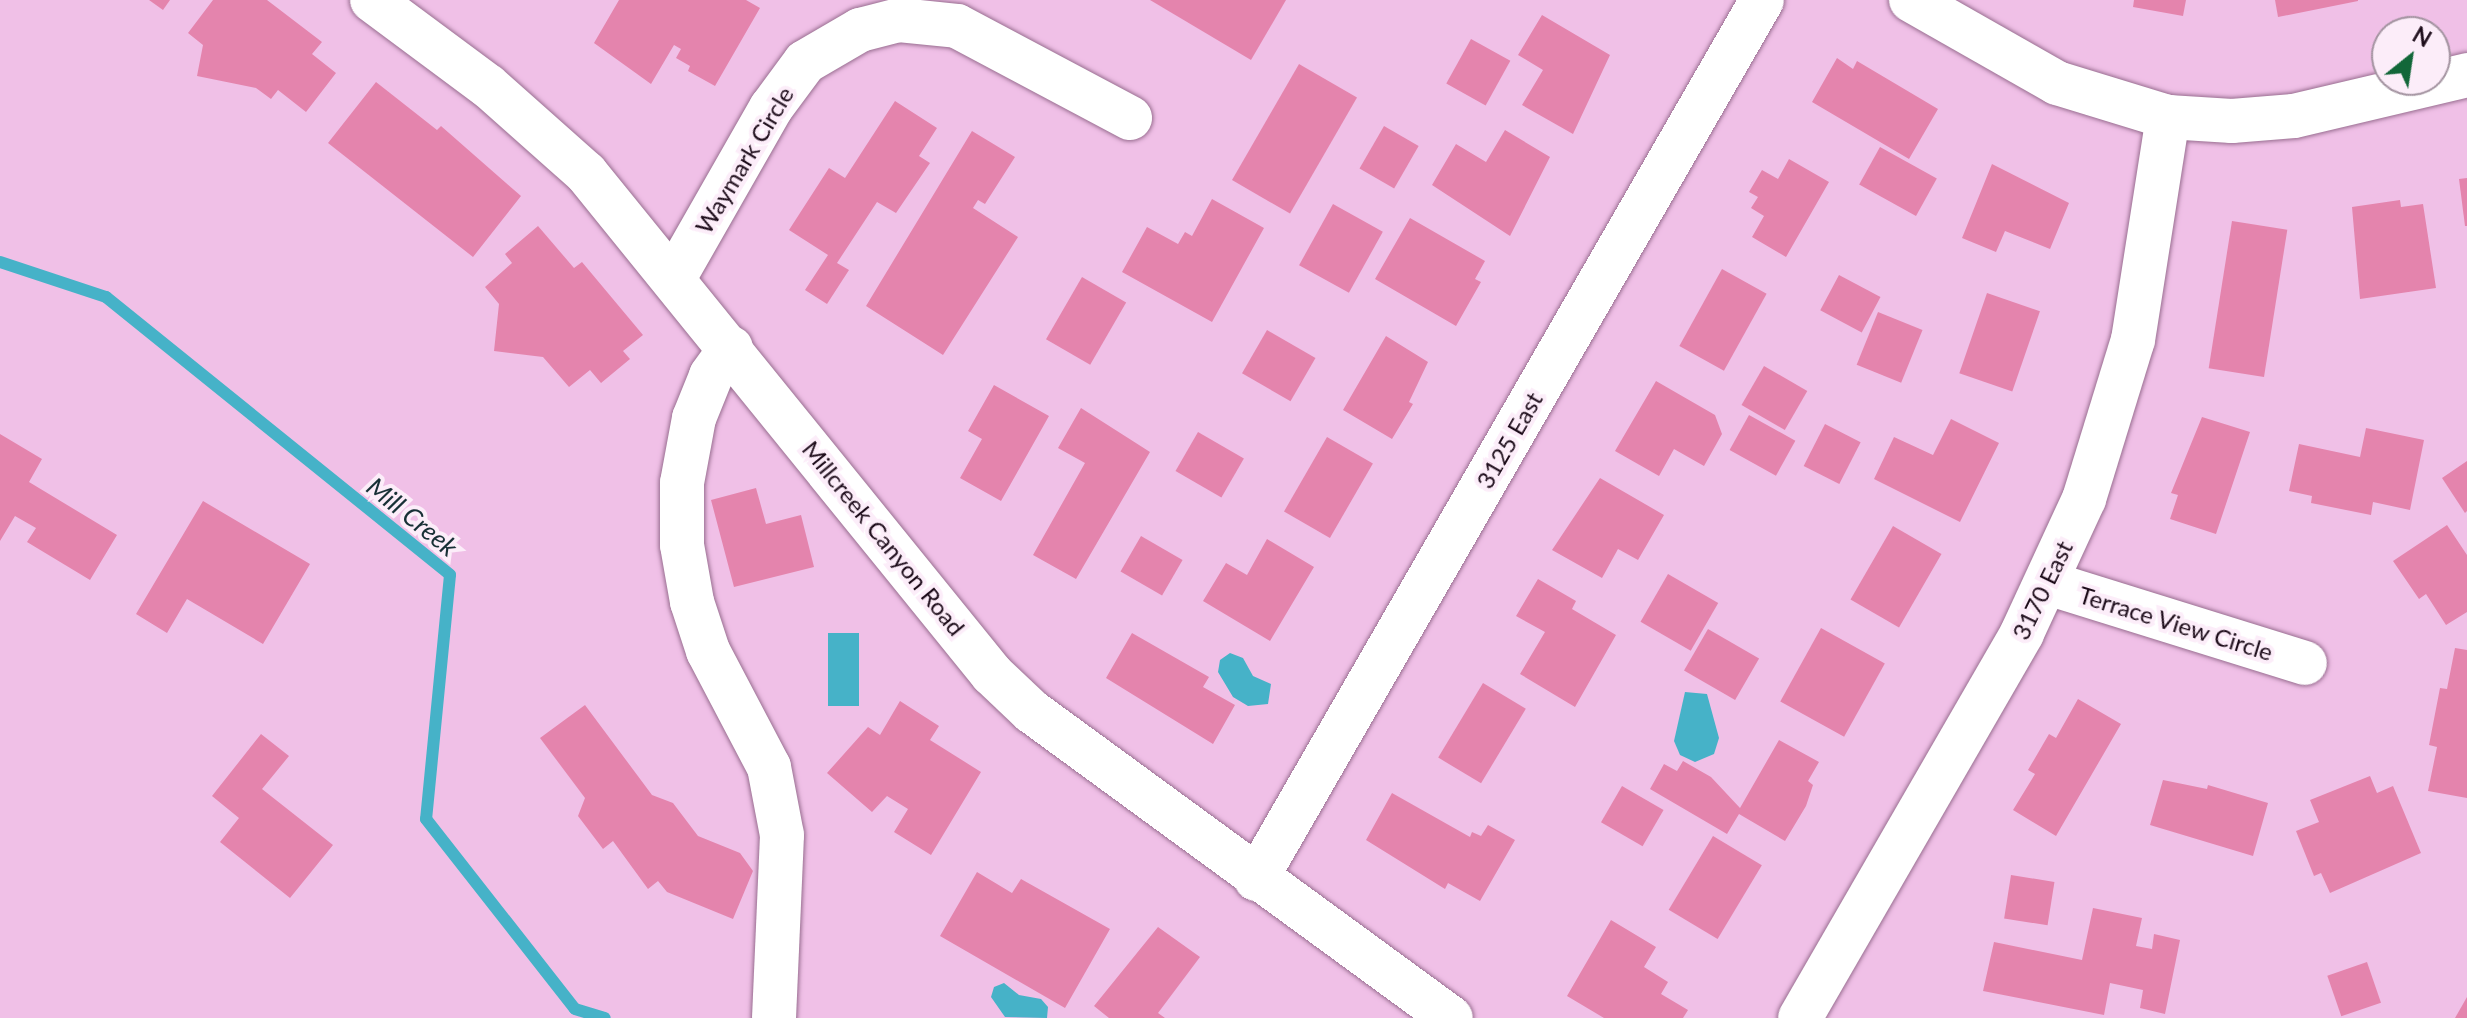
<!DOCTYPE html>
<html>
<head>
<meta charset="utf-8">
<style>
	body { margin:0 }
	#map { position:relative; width:2467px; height:1018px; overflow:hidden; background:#f0c0e7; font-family:Lato,sans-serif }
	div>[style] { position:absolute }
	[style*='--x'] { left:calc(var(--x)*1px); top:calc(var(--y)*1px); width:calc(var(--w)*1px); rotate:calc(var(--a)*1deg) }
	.water>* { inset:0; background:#46b2c8; transform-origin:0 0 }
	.stream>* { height:12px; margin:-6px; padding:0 6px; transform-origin:6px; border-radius:6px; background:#46b2c8 }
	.building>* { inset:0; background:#e484ad; transform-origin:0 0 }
	.roads { filter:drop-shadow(0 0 2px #996e91) drop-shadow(0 0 2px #996e91) }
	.minor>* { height:44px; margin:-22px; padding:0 22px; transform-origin:22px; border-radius:22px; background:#fff }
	span { translate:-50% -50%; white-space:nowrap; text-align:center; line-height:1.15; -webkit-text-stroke:8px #fcedf9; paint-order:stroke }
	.street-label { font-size:24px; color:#1d0c1a }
	.water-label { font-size:26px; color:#183036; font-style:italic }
	.north { position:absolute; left:2371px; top:16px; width:80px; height:80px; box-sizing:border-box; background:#fcedf9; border:2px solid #a393a0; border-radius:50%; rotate:30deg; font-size:22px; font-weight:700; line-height:32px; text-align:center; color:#1d0c1a }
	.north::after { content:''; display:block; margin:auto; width:28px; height:36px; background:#126739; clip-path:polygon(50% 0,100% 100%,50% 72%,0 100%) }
</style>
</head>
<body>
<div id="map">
	<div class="water">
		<i style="left:828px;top:633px;width:31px;height:73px"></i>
		<i style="clip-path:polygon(1230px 653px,1243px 658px,1253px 676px,1271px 684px,1268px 704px,1248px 706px,1233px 697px,1218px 672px,1220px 660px)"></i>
		<i style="clip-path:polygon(1685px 692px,1707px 694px,1719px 738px,1714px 754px,1695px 762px,1680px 755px,1674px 741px)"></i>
		<i style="clip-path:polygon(1004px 983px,1019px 995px,1041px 999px,1048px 1007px,1047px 1018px,1005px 1017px,991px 997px,994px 987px)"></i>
	</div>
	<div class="stream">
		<i style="--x:0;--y:262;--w:112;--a:18.3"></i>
		<i style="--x:106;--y:297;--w:442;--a:38.9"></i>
		<i style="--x:450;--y:575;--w:245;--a:95.6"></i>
		<i style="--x:426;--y:819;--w:241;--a:51.9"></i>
		<i style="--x:575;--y:1009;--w:31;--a:17"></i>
	</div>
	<div class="building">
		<i style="clip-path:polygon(149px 0,170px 0,163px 10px)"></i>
		<i style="clip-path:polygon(213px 0,267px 0,322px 42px,312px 54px,336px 73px,306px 112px,278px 90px,271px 99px,256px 88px,197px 76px,203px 45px,188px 33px)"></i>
		<i style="clip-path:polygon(619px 0,746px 0,760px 8px,715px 86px,688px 71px,690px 66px,676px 58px,681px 49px,674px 45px,651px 84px,594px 43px)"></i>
		<i style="clip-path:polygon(1150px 0,1286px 0,1251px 60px)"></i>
		<i style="clip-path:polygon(2134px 0,2186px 0,2183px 16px,2133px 7px)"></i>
		<i style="clip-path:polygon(2275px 0,2358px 0,2358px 1px,2278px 17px)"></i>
		<i style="clip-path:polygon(1542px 15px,1610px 55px,1573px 134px,1522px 105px,1543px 70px,1518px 55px)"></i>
		<i style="left:1471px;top:39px;width:45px;height:51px;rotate:29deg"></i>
		<i style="clip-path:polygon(1837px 58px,1853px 69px,1857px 61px,1938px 109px,1909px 159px,1812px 102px)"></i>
		<i style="left:1299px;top:64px;width:67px;height:134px;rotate:30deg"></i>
		<i style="clip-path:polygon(376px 82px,437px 130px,441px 126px,521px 196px,473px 257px,328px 143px)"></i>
		<i style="clip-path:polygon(895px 101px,937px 128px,919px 156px,930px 163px,896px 213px,877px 202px,837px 263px,849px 270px,827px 304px,805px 290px,828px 255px,789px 230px,829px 168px,845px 178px)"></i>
		<i style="left:1384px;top:126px;width:40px;height:49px;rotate:30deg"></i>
		<i style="clip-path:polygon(1505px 130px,1550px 157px,1510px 236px,1432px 185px,1456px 144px,1486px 162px)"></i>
		<i style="clip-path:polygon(972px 131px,1015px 157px,985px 204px,978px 200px,973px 208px,1018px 237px,943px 355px,866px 306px)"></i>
		<i style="left:1880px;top:147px;width:65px;height:43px;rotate:29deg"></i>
		<i style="clip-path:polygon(1789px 159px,1829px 182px,1786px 257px,1752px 237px,1764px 216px,1751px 208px,1758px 197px,1749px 192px,1762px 170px,1778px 179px)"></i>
		<i style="clip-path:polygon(1992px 164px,2069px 203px,2050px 249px,2005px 231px,1996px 252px,1962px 238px)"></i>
		<i style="clip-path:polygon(2467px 178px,2467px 226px,2465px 226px,2459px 179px)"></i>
		<i style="clip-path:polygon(1212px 199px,1264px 228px,1212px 322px,1122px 272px,1147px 227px,1178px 244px,1185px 232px,1192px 236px)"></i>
		<i style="clip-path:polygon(2400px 200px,2401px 207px,2423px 204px,2436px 288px,2360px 299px,2352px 207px)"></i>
		<i style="left:1333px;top:204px;width:57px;height:70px;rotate:29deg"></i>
		<i style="clip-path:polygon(1410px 218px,1485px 261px,1475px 279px,1481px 282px,1456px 326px,1375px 279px)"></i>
		<i style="left:2232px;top:221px;width:56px;height:149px;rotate:9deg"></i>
		<i style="clip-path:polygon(538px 226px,574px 268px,582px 262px,643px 335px,623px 351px,630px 359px,601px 383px,590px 370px,569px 387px,543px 357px,494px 351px,499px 304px,485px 287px,512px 263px,505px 254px)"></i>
		<i style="left:1722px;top:269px;width:51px;height:88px;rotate:29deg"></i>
		<i style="left:1839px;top:275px;width:47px;height:40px;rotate:28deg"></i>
		<i style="left:1082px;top:277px;width:51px;height:72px;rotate:30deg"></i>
		<i style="left:1987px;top:293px;width:56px;height:85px;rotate:19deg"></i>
		<i style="left:1878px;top:312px;width:48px;height:57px;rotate:22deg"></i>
		<i style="left:1267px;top:330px;width:56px;height:50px;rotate:30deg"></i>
		<i style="clip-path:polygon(1386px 336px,1428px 362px,1409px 402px,1413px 404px,1392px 439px,1343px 410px)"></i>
		<i style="left:1764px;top:366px;width:50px;height:45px;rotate:30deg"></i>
		<i style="clip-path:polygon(1656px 381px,1715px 415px,1722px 434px,1704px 466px,1674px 449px,1659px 476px,1615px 451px)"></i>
		<i style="clip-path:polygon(994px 385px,1049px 416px,1001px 501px,960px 478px,982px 439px,968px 431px)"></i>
		<i style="clip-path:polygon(1081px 408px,1150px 452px,1076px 579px,1033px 555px,1085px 463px,1058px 448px)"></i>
		<i style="left:1749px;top:415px;width:53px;height:40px;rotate:29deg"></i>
		<i style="clip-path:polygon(2202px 417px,2250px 432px,2216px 534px,2170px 519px,2178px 495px,2171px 493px)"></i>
		<i style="clip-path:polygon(1951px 419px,1999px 443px,1960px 522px,1874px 479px,1894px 437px,1933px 455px)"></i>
		<i style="left:1825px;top:424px;width:40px;height:47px;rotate:27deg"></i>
		<i style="clip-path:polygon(2366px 428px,2424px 440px,2410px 510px,2373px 502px,2371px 515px,2311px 503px,2312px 496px,2289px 491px,2299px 444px,2360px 457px)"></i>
		<i style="left:1198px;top:432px;width:53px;height:45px;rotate:30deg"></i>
		<i style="clip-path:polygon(0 434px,42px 459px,29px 482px,117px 535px,90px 580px,27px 542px,36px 528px,15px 516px,0 541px)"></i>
		<i style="left:1327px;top:437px;width:53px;height:86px;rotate:30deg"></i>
		<i style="clip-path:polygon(2467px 461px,2467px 511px,2465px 513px,2442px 478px)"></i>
		<i style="clip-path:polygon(1600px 478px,1664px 515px,1638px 560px,1618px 549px,1602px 578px,1552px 550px)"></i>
		<i style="clip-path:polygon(756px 488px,766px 524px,801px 515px,814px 567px,734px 587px,711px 500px)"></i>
		<i style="clip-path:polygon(203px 501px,310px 564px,263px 644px,187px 599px,167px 633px,136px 614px)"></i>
		<i style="clip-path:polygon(2447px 525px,2467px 555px,2467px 612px,2446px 625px,2426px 594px,2419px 599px,2393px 561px)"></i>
		<i style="left:1893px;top:526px;width:56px;height:85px;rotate:30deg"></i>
		<i style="left:1141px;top:536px;width:48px;height:41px;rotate:30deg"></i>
		<i style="clip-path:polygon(1267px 539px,1314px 567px,1270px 641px,1203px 601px,1226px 563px,1247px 575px)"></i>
		<i style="left:1668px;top:574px;width:58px;height:55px;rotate:30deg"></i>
		<i style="clip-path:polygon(1538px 579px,1576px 601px,1572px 609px,1616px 635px,1575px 707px,1520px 674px,1545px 632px,1516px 616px)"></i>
		<i style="left:1821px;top:628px;width:73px;height:84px;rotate:29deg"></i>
		<i style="left:1708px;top:629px;width:59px;height:48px;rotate:30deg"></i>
		<i style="clip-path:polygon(1132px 633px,1209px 677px,1203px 687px,1235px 705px,1213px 744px,1106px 678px)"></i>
		<i style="clip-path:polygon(2455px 648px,2467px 650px,2467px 798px,2428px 791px,2437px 747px,2429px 745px,2440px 688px,2447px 689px)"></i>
		<i style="left:1483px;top:683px;width:50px;height:87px;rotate:31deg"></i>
		<i style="clip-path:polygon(2078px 699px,2121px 724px,2056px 836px,2013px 810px,2035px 774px,2028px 770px,2049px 734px,2056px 738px)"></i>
		<i style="clip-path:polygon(900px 701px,939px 726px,930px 740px,981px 772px,931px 855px,894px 832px,908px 809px,887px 796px,872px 812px,827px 773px,868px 727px,880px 735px)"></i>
		<i style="clip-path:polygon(585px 705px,652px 795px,673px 803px,698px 836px,740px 853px,753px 871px,733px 919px,667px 892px,658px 881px,648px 889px,613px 841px,603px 849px,578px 816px,585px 798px,540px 738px)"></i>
		<i style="clip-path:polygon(261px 734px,289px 756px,262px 789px,333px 845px,290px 898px,220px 842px,239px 818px,212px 796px)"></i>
		<i style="clip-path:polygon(1779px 740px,1819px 762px,1808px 781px,1813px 785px,1806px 806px,1785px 841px,1739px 814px,1727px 834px,1650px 789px,1664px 764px,1677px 771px,1683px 761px,1711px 777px,1740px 808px)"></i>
		<i style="clip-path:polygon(2370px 776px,2377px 793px,2393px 786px,2421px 853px,2330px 893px,2321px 873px,2314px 876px,2296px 831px,2319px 822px,2310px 800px)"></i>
		<i style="clip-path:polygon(2163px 780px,2207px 789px,2208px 785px,2268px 803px,2253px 856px,2150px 825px)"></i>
		<i style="left:1622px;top:786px;width:48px;height:42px;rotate:30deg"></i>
		<i style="clip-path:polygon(1392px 793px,1470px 837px,1472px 832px,1481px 836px,1488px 825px,1515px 840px,1480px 901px,1448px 883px,1445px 889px,1366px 840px)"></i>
		<i style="left:1713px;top:836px;width:57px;height:86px;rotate:31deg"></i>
		<i style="clip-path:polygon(977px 872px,1012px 893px,1021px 879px,1110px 929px,1065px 1008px,940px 936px)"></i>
		<i style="left:2011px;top:875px;width:44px;height:44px;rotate:9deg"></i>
		<i style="clip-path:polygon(2093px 908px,2142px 918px,2136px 946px,2152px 949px,2154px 934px,2180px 940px,2165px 1014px,2140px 1008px,2143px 990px,2110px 983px,2104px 1015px,1983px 991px,1994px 942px,2082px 960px)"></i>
		<i style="clip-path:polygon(1611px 920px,1656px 947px,1644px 967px,1668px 982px,1661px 994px,1688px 1010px,1683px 1018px,1604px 1018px,1567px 996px)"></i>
		<i style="clip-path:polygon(1158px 927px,1200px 957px,1158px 1013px,1165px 1018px,1109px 1018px,1094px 1006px)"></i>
		<i style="left:2367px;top:962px;width:43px;height:42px;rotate:71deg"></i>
		<i style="clip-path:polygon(2467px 997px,2467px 1018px,2455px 1018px)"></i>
	</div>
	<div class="roads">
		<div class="minor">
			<i style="--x:372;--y:0;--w:144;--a:36.6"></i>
			<i style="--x:488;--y:86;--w:131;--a:41.6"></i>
			<i style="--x:586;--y:173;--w:645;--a:50.98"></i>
			<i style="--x:992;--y:674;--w:54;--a:43.5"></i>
			<i style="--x:1031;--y:711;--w:520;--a:36.17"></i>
			<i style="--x:1911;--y:0;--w:168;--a:29.6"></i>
			<i style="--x:2057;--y:83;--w:116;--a:17"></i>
			<i style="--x:2168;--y:117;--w:64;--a:3.6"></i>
			<i style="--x:2232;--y:121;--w:62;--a:-4.6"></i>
			<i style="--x:2294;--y:116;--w:178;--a:-13.3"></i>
			<i style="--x:674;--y:278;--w:196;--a:-60.3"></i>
			<i style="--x:771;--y:108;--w:57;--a:-53.5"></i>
			<i style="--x:805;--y:62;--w:64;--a:-30.2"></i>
			<i style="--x:860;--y:30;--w:40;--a:-14.4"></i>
			<i style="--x:899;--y:20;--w:58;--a:5.9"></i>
			<i style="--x:957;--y:26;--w:196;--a:28"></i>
			<i style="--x:731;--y:348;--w:34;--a:126"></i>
			<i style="--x:711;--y:376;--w:45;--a:112"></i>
			<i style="--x:694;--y:418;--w:66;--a:100.5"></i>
			<i style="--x:682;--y:483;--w:62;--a:90"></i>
			<i style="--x:682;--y:545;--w:58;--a:80"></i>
			<i style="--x:692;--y:602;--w:52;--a:71.9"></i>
			<i style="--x:708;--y:651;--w:131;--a:62.3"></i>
			<i style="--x:769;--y:767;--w:69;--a:79.2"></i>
			<i style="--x:782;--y:835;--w:183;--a:92.5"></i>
			<i style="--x:2048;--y:583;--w:269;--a:17.3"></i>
			<i style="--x:1256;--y:879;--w:1014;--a:-60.07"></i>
			<i style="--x:1800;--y:1018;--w:444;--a:-60"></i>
			<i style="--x:2022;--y:633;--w:148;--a:-65.2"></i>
			<i style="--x:2084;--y:499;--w:166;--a:-72.9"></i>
			<i style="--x:2133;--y:340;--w:226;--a:-81.1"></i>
		</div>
	</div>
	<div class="street-label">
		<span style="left:744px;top:160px;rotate:-59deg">Waymark Circle</span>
		<span style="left:1509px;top:440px;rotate:-60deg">3125 East</span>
		<span style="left:884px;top:538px;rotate:51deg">Millcreek Canyon Road</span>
		<span style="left:2042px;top:590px;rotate:-64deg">3170 East</span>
		<span style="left:2176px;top:623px;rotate:17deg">Terrace View Circle</span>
	</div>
	<div class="water-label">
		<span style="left:412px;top:517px;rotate:39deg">Mill Creek</span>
	</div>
	<div class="north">N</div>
</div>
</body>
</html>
